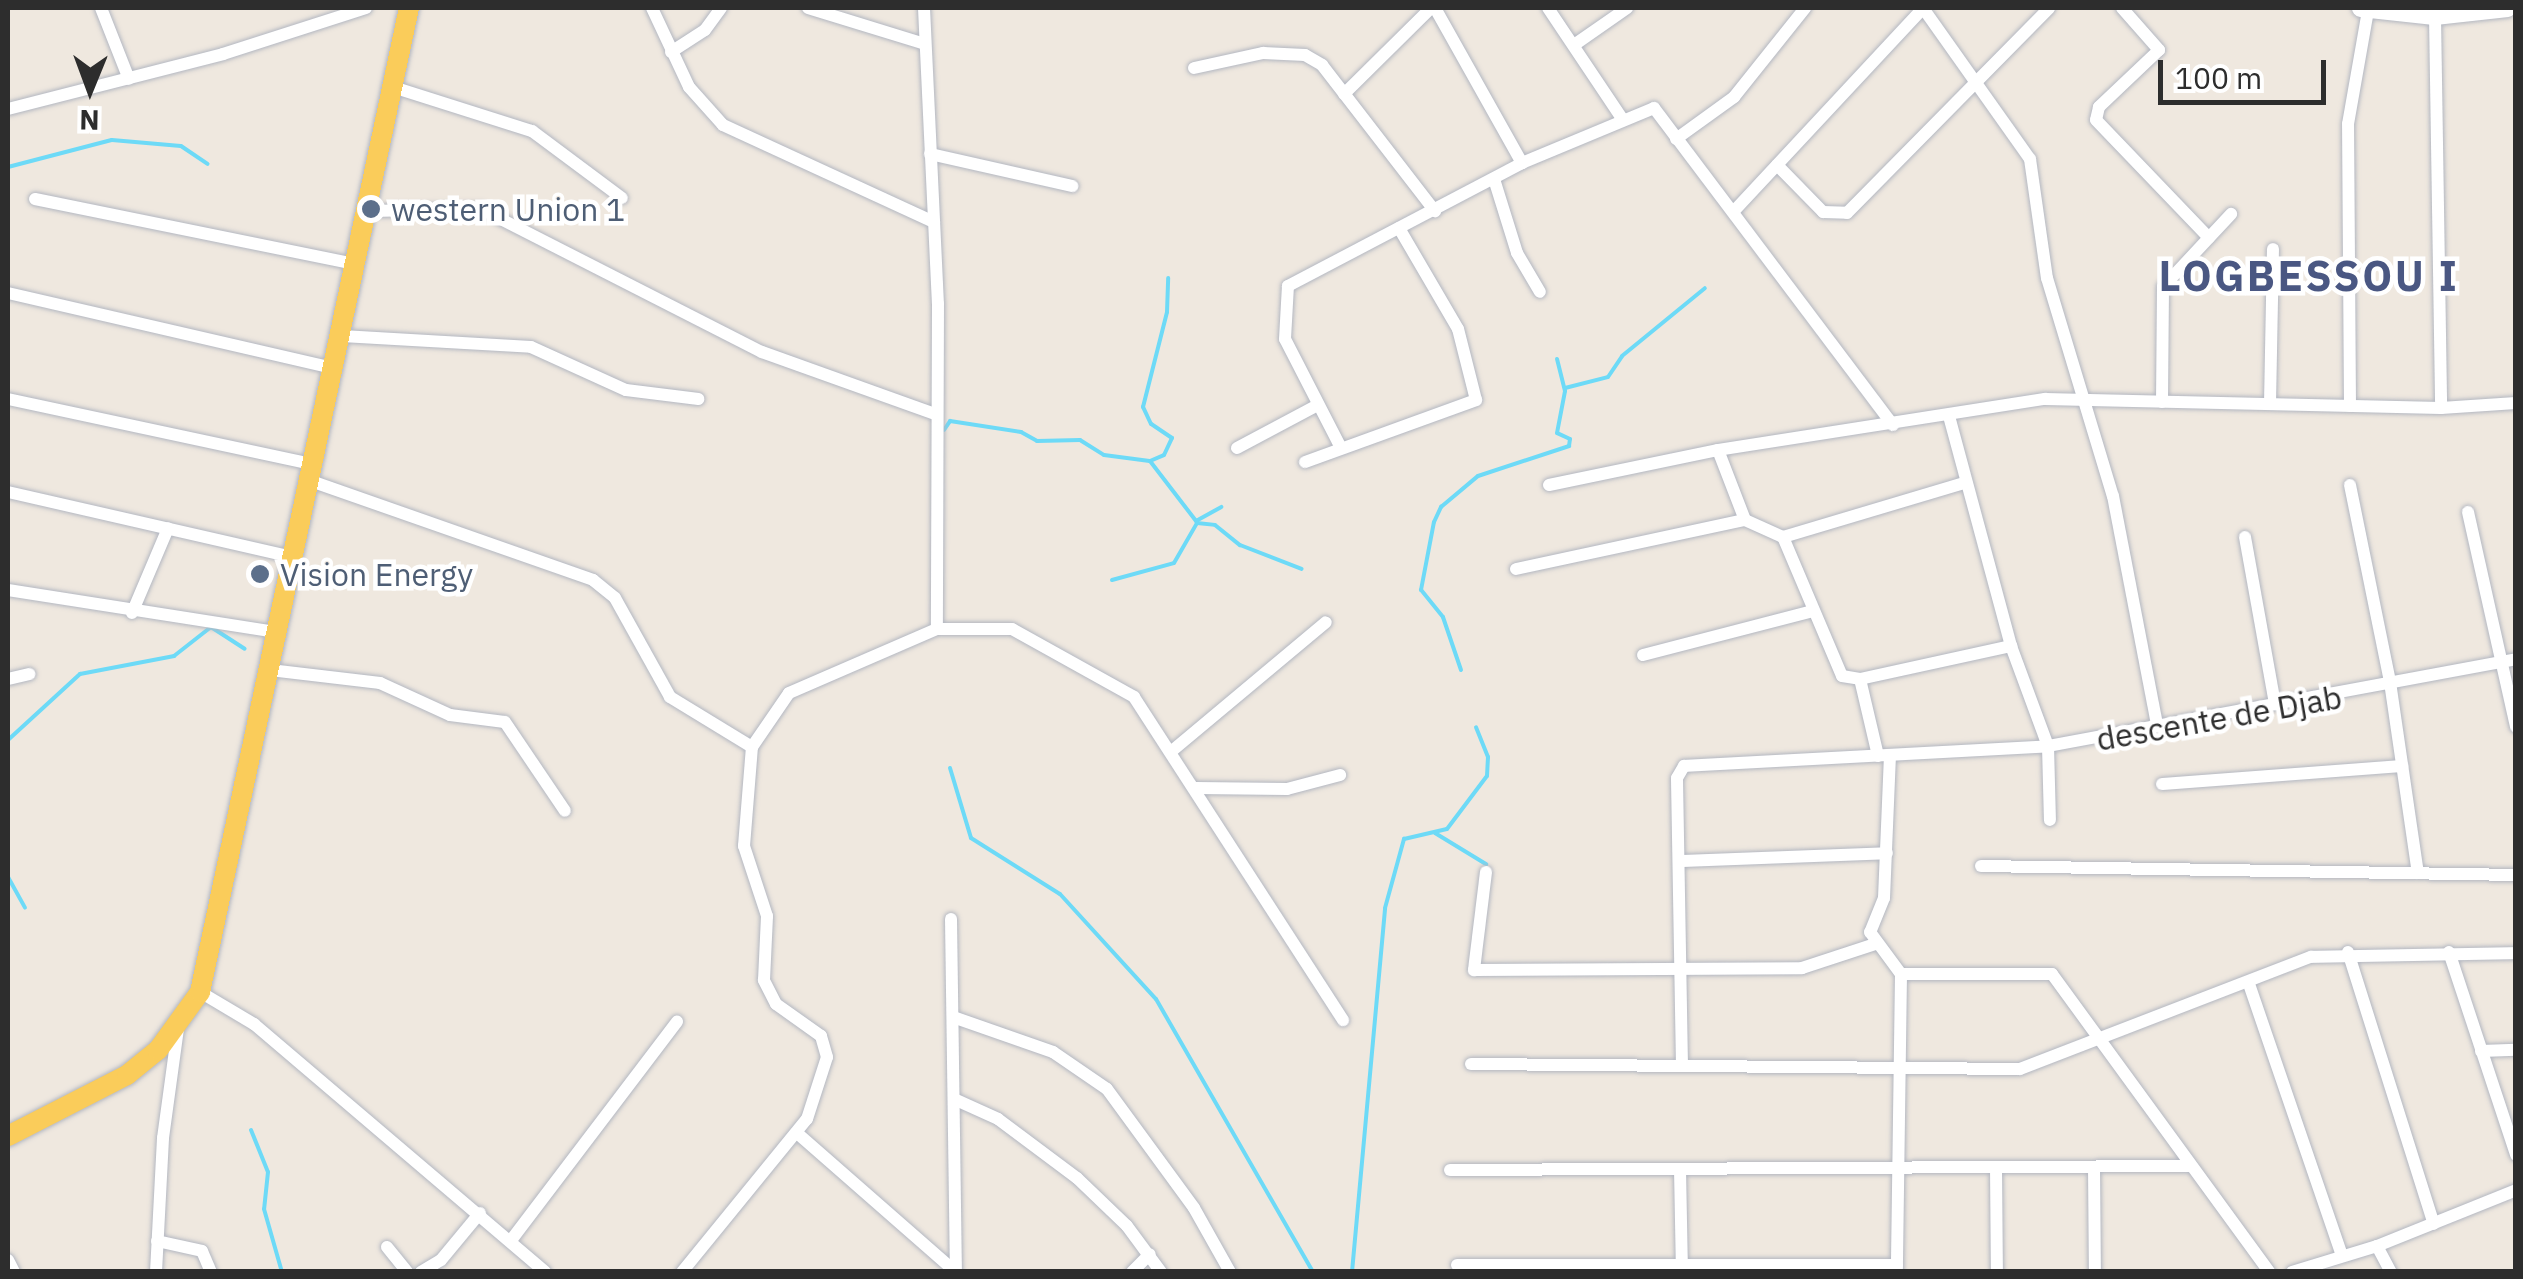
<!DOCTYPE html>
<html>
<head>
<meta charset="utf-8">
<style>
	body { margin:0 }
	#map { position:relative; width:2523px; height:1279px; overflow:hidden; background:#efe8df; font-family:"IBM Plex Sans",sans-serif }
	div>[style] { position:absolute }
	[style*='--x'] { left:calc(var(--x)*1px); top:calc(var(--y)*1px); width:calc(var(--w)*1px); rotate:calc(var(--a)*1deg) }
	.stream>* { height:4px; margin:-2px; padding:0 2px; transform-origin:2px; border-radius:2px; background:#6ddaf7 }
	.roads { filter:drop-shadow(0 0 2px #b3b7c1) drop-shadow(0 0 2px #b3b7c1) }
	.minor>* { height:12px; margin:-6px; padding:0 6px; transform-origin:6px; border-radius:6px; background:#fff }
	.secondary>* { height:18px; margin:-9px; padding:0 9px; transform-origin:9px; border-radius:9px; background:#fff }
	.primary>* { height:20px; margin:-10px; padding:0 10px; transform-origin:10px; border-radius:10px; background:#facc5a }
	.dots>* { width:28px; height:28px; translate:-50% -50%; box-sizing:border-box; border:5px solid #fff; border-radius:50% }
	span { translate:-50% -50%; white-space:nowrap; text-align:center; line-height:1.15; -webkit-text-stroke:9px #fff; paint-order:stroke }
	.service-label { font-size:32px; color:#4e5e75 }
	.left { translate:0 -50%; text-align:left }
	.street-label { font-size:32px; color:#2d2d2d }
	.district-label { font-size:42px; color:#4a5782; font-weight:700; letter-spacing:2.5px }
	.frame { position:absolute; inset:0; border:10px solid #2d2d2d; pointer-events:none }
	.north { position:absolute; left:40px; top:40px; width:100px; height:100px; -webkit-text-stroke:8px #fff; paint-order:stroke; rotate:181deg; font-size:28px; font-weight:700; line-height:40px; text-align:center; color:#2d2d2d }
	.north::after { content:''; display:block; margin:auto; width:35px; height:45px; background:#2d2d2d; clip-path:polygon(50% 0,100% 100%,50% 72%,0 100%) }
	.scale { position:absolute; left:2158px; top:60px; width:168px; height:45px; box-sizing:border-box; border:5px solid #2d2d2d; border-top:0; padding-left:12px; font-size:30px; line-height:35px; white-space:nowrap; color:#2d2d2d; -webkit-text-stroke:8px #fff; paint-order:stroke }
</style>
</head>
<body>
<div id="map">
	<div class="stream">
		<i style="--x:8;--y:167;--w:107;--a:-14.6"></i>
		<i style="--x:112;--y:140;--w:69;--a:5"></i>
		<i style="--x:181;--y:146;--w:32;--a:34"></i>
		<i style="--x:1565;--y:388;--w:44;--a:-14.3"></i>
		<i style="--x:1608;--y:377;--w:25;--a:-56"></i>
		<i style="--x:1622;--y:356;--w:107;--a:-39.3"></i>
		<i style="--x:944;--y:430;--w:11;--a:-56"></i>
		<i style="--x:950;--y:421;--w:72;--a:8.8"></i>
		<i style="--x:1021;--y:432;--w:18;--a:29"></i>
		<i style="--x:1037;--y:441;--w:43;--a:-1.3"></i>
		<i style="--x:1080;--y:440;--w:28;--a:32"></i>
		<i style="--x:1104;--y:455;--w:46;--a:7.4"></i>
		<i style="--x:1150;--y:461;--w:15;--a:-23"></i>
		<i style="--x:1164;--y:455;--w:19;--a:-65"></i>
		<i style="--x:1172;--y:438;--w:25;--a:-146"></i>
		<i style="--x:1151;--y:424;--w:19;--a:-115"></i>
		<i style="--x:1143;--y:407;--w:98;--a:-75.8"></i>
		<i style="--x:1167;--y:312;--w:34;--a:-88"></i>
		<i style="--x:1150;--y:461;--w:76;--a:52.5"></i>
		<i style="--x:1196;--y:521;--w:29;--a:-29"></i>
		<i style="--x:1112;--y:580;--w:64;--a:-15.3"></i>
		<i style="--x:1174;--y:563;--w:46;--a:-60.1"></i>
		<i style="--x:1197;--y:523;--w:18;--a:6"></i>
		<i style="--x:1215;--y:525;--w:32;--a:39"></i>
		<i style="--x:1240;--y:545;--w:66;--a:21.2"></i>
		<i style="--x:1461;--y:670;--w:56;--a:-108.8"></i>
		<i style="--x:1443;--y:617;--w:35;--a:-129"></i>
		<i style="--x:1421;--y:590;--w:69;--a:-79.2"></i>
		<i style="--x:1434;--y:522;--w:17;--a:-65"></i>
		<i style="--x:1441;--y:507;--w:48;--a:-40"></i>
		<i style="--x:1478;--y:476;--w:96;--a:-18.2"></i>
		<i style="--x:1569;--y:446;--w:7;--a:-82"></i>
		<i style="--x:1570;--y:439;--w:14;--a:-155"></i>
		<i style="--x:1557;--y:433;--w:43;--a:-79.2"></i>
		<i style="--x:1565;--y:391;--w:33;--a:-104"></i>
		<i style="--x:8;--y:740;--w:98;--a:-42.5"></i>
		<i style="--x:80;--y:674;--w:96;--a:-10.8"></i>
		<i style="--x:174;--y:656;--w:47;--a:-38.1"></i>
		<i style="--x:211;--y:627;--w:40;--a:32.9"></i>
		<i style="--x:950;--y:768;--w:73;--a:73.3"></i>
		<i style="--x:971;--y:838;--w:105;--a:32.2"></i>
		<i style="--x:1060;--y:894;--w:142;--a:47.6"></i>
		<i style="--x:1156;--y:999;--w:315;--a:60.1"></i>
		<i style="--x:1435;--y:833;--w:60;--a:31.3"></i>
		<i style="--x:8;--y:877;--w:35;--a:61"></i>
		<i style="--x:251;--y:1130;--w:45;--a:68"></i>
		<i style="--x:268;--y:1172;--w:37;--a:96"></i>
		<i style="--x:264;--y:1209;--w:66;--a:74.1"></i>
		<i style="--x:1352;--y:1272;--w:365;--a:-84.8"></i>
		<i style="--x:1385;--y:908;--w:72;--a:-74.6"></i>
		<i style="--x:1404;--y:839;--w:44;--a:-13.1"></i>
		<i style="--x:1447;--y:829;--w:66;--a:-53"></i>
		<i style="--x:1487;--y:776;--w:19;--a:-87"></i>
		<i style="--x:1488;--y:757;--w:32;--a:-112"></i>
	</div>
	<div class="roads">
		<div class="minor">
			<i style="--x:101;--y:8;--w:76;--a:68.5"></i>
			<i style="--x:652;--y:8;--w:87;--a:64.9"></i>
			<i style="--x:689;--y:87;--w:51;--a:48.2"></i>
			<i style="--x:723;--y:125;--w:232;--a:24.7"></i>
			<i style="--x:808;--y:8;--w:122;--a:17.1"></i>
			<i style="--x:924;--y:8;--w:296;--a:87.3"></i>
			<i style="--x:938;--y:304;--w:325;--a:90.2"></i>
			<i style="--x:1435;--y:8;--w:178;--a:60.7"></i>
			<i style="--x:1548;--y:8;--w:135;--a:56.2"></i>
			<i style="--x:1923;--y:8;--w:185;--a:54.7"></i>
			<i style="--x:2030;--y:159;--w:120;--a:81.9"></i>
			<i style="--x:2047;--y:278;--w:228;--a:73.2"></i>
			<i style="--x:2113;--y:496;--w:233;--a:79.1"></i>
			<i style="--x:2122;--y:8;--w:56;--a:48.6"></i>
			<i style="--x:2159;--y:50;--w:83;--a:136.5"></i>
			<i style="--x:2099;--y:107;--w:13;--a:103"></i>
			<i style="--x:2096;--y:120;--w:163;--a:46.2"></i>
			<i style="--x:2435;--y:16;--w:392;--a:89.1"></i>
			<i style="--x:1574;--y:45;--w:65;--a:-34.9"></i>
			<i style="--x:671;--y:52;--w:40;--a:-32.9"></i>
			<i style="--x:705;--y:30;--w:27;--a:-54"></i>
			<i style="--x:1194;--y:68;--w:71;--a:-12.3"></i>
			<i style="--x:1263;--y:53;--w:42;--a:2.7"></i>
			<i style="--x:1305;--y:55;--w:20;--a:30"></i>
			<i style="--x:1322;--y:65;--w:185;--a:52.3"></i>
			<i style="--x:393;--y:87;--w:146;--a:17.6"></i>
			<i style="--x:532;--y:131;--w:112;--a:36.7"></i>
			<i style="--x:1344;--y:94;--w:122;--a:-44.7"></i>
			<i style="--x:8;--y:109;--w:222;--a:-14.3"></i>
			<i style="--x:223;--y:54;--w:150;--a:-17.8"></i>
			<i style="--x:1676;--y:139;--w:72;--a:-35.9"></i>
			<i style="--x:1734;--y:97;--w:114;--a:-51.4"></i>
			<i style="--x:930;--y:154;--w:146;--a:12.7"></i>
			<i style="--x:1777;--y:165;--w:66;--a:45.6"></i>
			<i style="--x:1823;--y:212;--w:24;--a:2"></i>
			<i style="--x:1847;--y:213;--w:288;--a:-45.4"></i>
			<i style="--x:1494;--y:179;--w:77;--a:72.7"></i>
			<i style="--x:1517;--y:253;--w:45;--a:59.5"></i>
			<i style="--x:35;--y:199;--w:327;--a:11.5"></i>
			<i style="--x:368;--y:211;--w:113;--a:-1"></i>
			<i style="--x:481;--y:209;--w:315;--a:27"></i>
			<i style="--x:762;--y:352;--w:184;--a:19.7"></i>
			<i style="--x:1734;--y:211;--w:277;--a:-47"></i>
			<i style="--x:8;--y:293;--w:335;--a:13"></i>
			<i style="--x:342;--y:336;--w:189;--a:3.3"></i>
			<i style="--x:531;--y:347;--w:104;--a:24.4"></i>
			<i style="--x:626;--y:390;--w:73;--a:7.1"></i>
			<i style="--x:8;--y:399;--w:311;--a:12.1"></i>
			<i style="--x:2162;--y:402;--w:115;--a:-89.5"></i>
			<i style="--x:2163;--y:287;--w:100;--a:-47"></i>
			<i style="--x:2270;--y:404;--w:155;--a:-88.9"></i>
			<i style="--x:2350;--y:406;--w:282;--a:-90.4"></i>
			<i style="--x:2348;--y:124;--w:116;--a:-80"></i>
			<i style="--x:1949;--y:416;--w:238;--a:74.9"></i>
			<i style="--x:2011;--y:646;--w:107;--a:69.7"></i>
			<i style="--x:2048;--y:746;--w:74;--a:88.5"></i>
			<i style="--x:1340;--y:446;--w:120;--a:-117.2"></i>
			<i style="--x:1285;--y:339;--w:53;--a:-86.8"></i>
			<i style="--x:1288;--y:286;--w:264;--a:-27.7"></i>
			<i style="--x:1522;--y:163;--w:143;--a:-22.6"></i>
			<i style="--x:1654;--y:108;--w:397;--a:53"></i>
			<i style="--x:1237;--y:448;--w:92;--a:-28"></i>
			<i style="--x:1718;--y:450;--w:75;--a:68.9"></i>
			<i style="--x:1305;--y:462;--w:182;--a:-19.9"></i>
			<i style="--x:1476;--y:400;--w:73;--a:-104.2"></i>
			<i style="--x:1458;--y:329;--w:117;--a:-120.3"></i>
			<i style="--x:308;--y:480;--w:302;--a:19.3"></i>
			<i style="--x:593;--y:580;--w:28;--a:39"></i>
			<i style="--x:615;--y:598;--w:113;--a:60.9"></i>
			<i style="--x:670;--y:697;--w:96;--a:31.4"></i>
			<i style="--x:1549;--y:485;--w:173;--a:-11.7"></i>
			<i style="--x:1718;--y:450;--w:331;--a:-8.9"></i>
			<i style="--x:2045;--y:399;--w:396;--a:1.3"></i>
			<i style="--x:2441;--y:408;--w:75;--a:-3.8"></i>
			<i style="--x:2350;--y:485;--w:201;--a:78.5"></i>
			<i style="--x:2390;--y:682;--w:193;--a:81.7"></i>
			<i style="--x:8;--y:492;--w:291;--a:12.9"></i>
			<i style="--x:2468;--y:512;--w:220;--a:77.4"></i>
			<i style="--x:1783;--y:537;--w:151;--a:67"></i>
			<i style="--x:1842;--y:676;--w:18;--a:9"></i>
			<i style="--x:1860;--y:679;--w:155;--a:-12.3"></i>
			<i style="--x:2245;--y:537;--w:170;--a:79.8"></i>
			<i style="--x:1516;--y:569;--w:234;--a:-12.1"></i>
			<i style="--x:1745;--y:520;--w:42;--a:24.1"></i>
			<i style="--x:1783;--y:537;--w:189;--a:-16.6"></i>
			<i style="--x:8;--y:590;--w:272;--a:8.9"></i>
			<i style="--x:132;--y:613;--w:92;--a:-67"></i>
			<i style="--x:1643;--y:655;--w:176;--a:-14.5"></i>
			<i style="--x:270;--y:670;--w:111;--a:6.7"></i>
			<i style="--x:380;--y:683;--w:77;--a:24.6"></i>
			<i style="--x:450;--y:715;--w:55;--a:7.3"></i>
			<i style="--x:505;--y:722;--w:107;--a:56"></i>
			<i style="--x:8;--y:679;--w:22;--a:-13"></i>
			<i style="--x:1860;--y:679;--w:79;--a:76.8"></i>
			<i style="--x:1173;--y:750;--w:199;--a:-39.9"></i>
			<i style="--x:1890;--y:755;--w:143;--a:92.4"></i>
			<i style="--x:1884;--y:898;--w:37;--a:112"></i>
			<i style="--x:1870;--y:932;--w:52;--a:53.6"></i>
			<i style="--x:1901;--y:974;--w:298;--a:90.8"></i>
			<i style="--x:2162;--y:784;--w:241;--a:-4.3"></i>
			<i style="--x:1196;--y:788;--w:91;--a:0.6"></i>
			<i style="--x:1287;--y:789;--w:55;--a:-14.8"></i>
			<i style="--x:1682;--y:861;--w:205;--a:-2.2"></i>
			<i style="--x:1981;--y:866;--w:535;--a:0.96"></i>
			<i style="--x:1486;--y:872;--w:99;--a:97"></i>
			<i style="--x:1474;--y:970;--w:328;--a:-0.3"></i>
			<i style="--x:1802;--y:968;--w:77;--a:-18.2"></i>
			<i style="--x:951;--y:919;--w:353;--a:89.2"></i>
			<i style="--x:2348;--y:952;--w:285;--a:72.5"></i>
			<i style="--x:2449;--y:952;--w:214;--a:71.7"></i>
			<i style="--x:1901;--y:974;--w:151;--a:0"></i>
			<i style="--x:2052;--y:974;--w:369;--a:53.9"></i>
			<i style="--x:2249;--y:984;--w:287;--a:71.1"></i>
			<i style="--x:200;--y:992;--w:63;--a:30.7"></i>
			<i style="--x:254;--y:1024;--w:382;--a:40.4"></i>
			<i style="--x:953;--y:1017;--w:106;--a:19.3"></i>
			<i style="--x:1053;--y:1052;--w:65;--a:34.4"></i>
			<i style="--x:1107;--y:1089;--w:147;--a:53.8"></i>
			<i style="--x:1194;--y:1208;--w:73;--a:60.6"></i>
			<i style="--x:2481;--y:1051;--w:35;--a:-2"></i>
			<i style="--x:1471;--y:1064;--w:549;--a:0.52"></i>
			<i style="--x:2020;--y:1069;--w:312;--a:-21.1"></i>
			<i style="--x:2311;--y:957;--w:205;--a:-1.1"></i>
			<i style="--x:1682;--y:1066;--w:288;--a:-91"></i>
			<i style="--x:1677;--y:778;--w:14;--a:-60"></i>
			<i style="--x:1684;--y:766;--w:365;--a:-3.1"></i>
			<i style="--x:2048;--y:746;--w:476;--a:-10.5"></i>
			<i style="--x:954;--y:1099;--w:48;--a:24.4"></i>
			<i style="--x:998;--y:1119;--w:99;--a:36.8"></i>
			<i style="--x:1077;--y:1178;--w:69;--a:43.8"></i>
			<i style="--x:1127;--y:1226;--w:57;--a:53.5"></i>
			<i style="--x:797;--y:1133;--w:211;--a:41.2"></i>
			<i style="--x:1996;--y:1167;--w:105;--a:89.5"></i>
			<i style="--x:2094;--y:1167;--w:105;--a:89.5"></i>
			<i style="--x:1680;--y:1169;--w:102;--a:88.9"></i>
			<i style="--x:1450;--y:1170;--w:741;--a:-0.31"></i>
			<i style="--x:512;--y:1239;--w:273;--a:-52.8"></i>
			<i style="--x:157;--y:1241;--w:46;--a:12.5"></i>
			<i style="--x:202;--y:1251;--w:23;--a:67"></i>
			<i style="--x:2377;--y:1246;--w:30;--a:62"></i>
			<i style="--x:387;--y:1247;--w:32;--a:51"></i>
			<i style="--x:8;--y:1260;--w:13;--a:63"></i>
			<i style="--x:1457;--y:1265;--w:440;--a:0"></i>
			<i style="--x:156;--y:1272;--w:134;--a:-87"></i>
			<i style="--x:163;--y:1138;--w:111;--a:-82.2"></i>
			<i style="--x:421;--y:1272;--w:23;--a:-31"></i>
			<i style="--x:441;--y:1260;--w:61;--a:-50.3"></i>
			<i style="--x:682;--y:1272;--w:198;--a:-50.8"></i>
			<i style="--x:807;--y:1119;--w:65;--a:-72.1"></i>
			<i style="--x:827;--y:1057;--w:22;--a:-106"></i>
			<i style="--x:821;--y:1036;--w:55;--a:-144.6"></i>
			<i style="--x:776;--y:1004;--w:27;--a:-117"></i>
			<i style="--x:764;--y:980;--w:64;--a:-87.3"></i>
			<i style="--x:767;--y:916;--w:74;--a:-108.2"></i>
			<i style="--x:744;--y:846;--w:99;--a:-85.4"></i>
			<i style="--x:752;--y:747;--w:65;--a:-55.6"></i>
			<i style="--x:789;--y:693;--w:161;--a:-23.4"></i>
			<i style="--x:937;--y:629;--w:75;--a:0"></i>
			<i style="--x:1012;--y:629;--w:140;--a:29.1"></i>
			<i style="--x:1134;--y:697;--w:385;--a:57.1"></i>
			<i style="--x:1132;--y:1272;--w:25;--a:-45"></i>
			<i style="--x:2292;--y:1272;--w:89;--a:-17"></i>
			<i style="--x:2377;--y:1246;--w:150;--a:-21.9"></i>
		</div>
		<div class="secondary">
			<i style="--x:2361;--y:8;--w:74;--a:6.2"></i>
			<i style="--x:2435;--y:16;--w:73;--a:-6.3"></i>
		</div>
		<div class="primary">
			<i style="--x:8;--y:1136;--w:134;--a:-27.1"></i>
			<i style="--x:127;--y:1075;--w:40;--a:-39"></i>
			<i style="--x:158;--y:1050;--w:72;--a:-54.1"></i>
			<i style="--x:200;--y:992;--w:1006;--a:-78.01"></i>
		</div>
	</div>
	<div class="dots">
		<i style="left:371px;top:209px;background:#5c6f8a"></i>
		<i style="left:260px;top:574px;background:#5c6f8a"></i>
	</div>
	<div class="service-label">
		<span class="left" style="left:391px;top:209px">western Union 1</span>
		<span class="left" style="left:280px;top:574px">Vision Energy</span>
	</div>
	<div class="street-label">
		<span style="left:2219px;top:718px;rotate:-10deg">descente de Djab</span>
	</div>
	<div class="district-label">
		<span style="left:2309px;top:276px">LOGBESSOU I</span>
	</div>
	<div class="frame"></div>
	<div class="north">N</div>
	<div class="scale">100 m</div>
</div>
</body>
</html>
